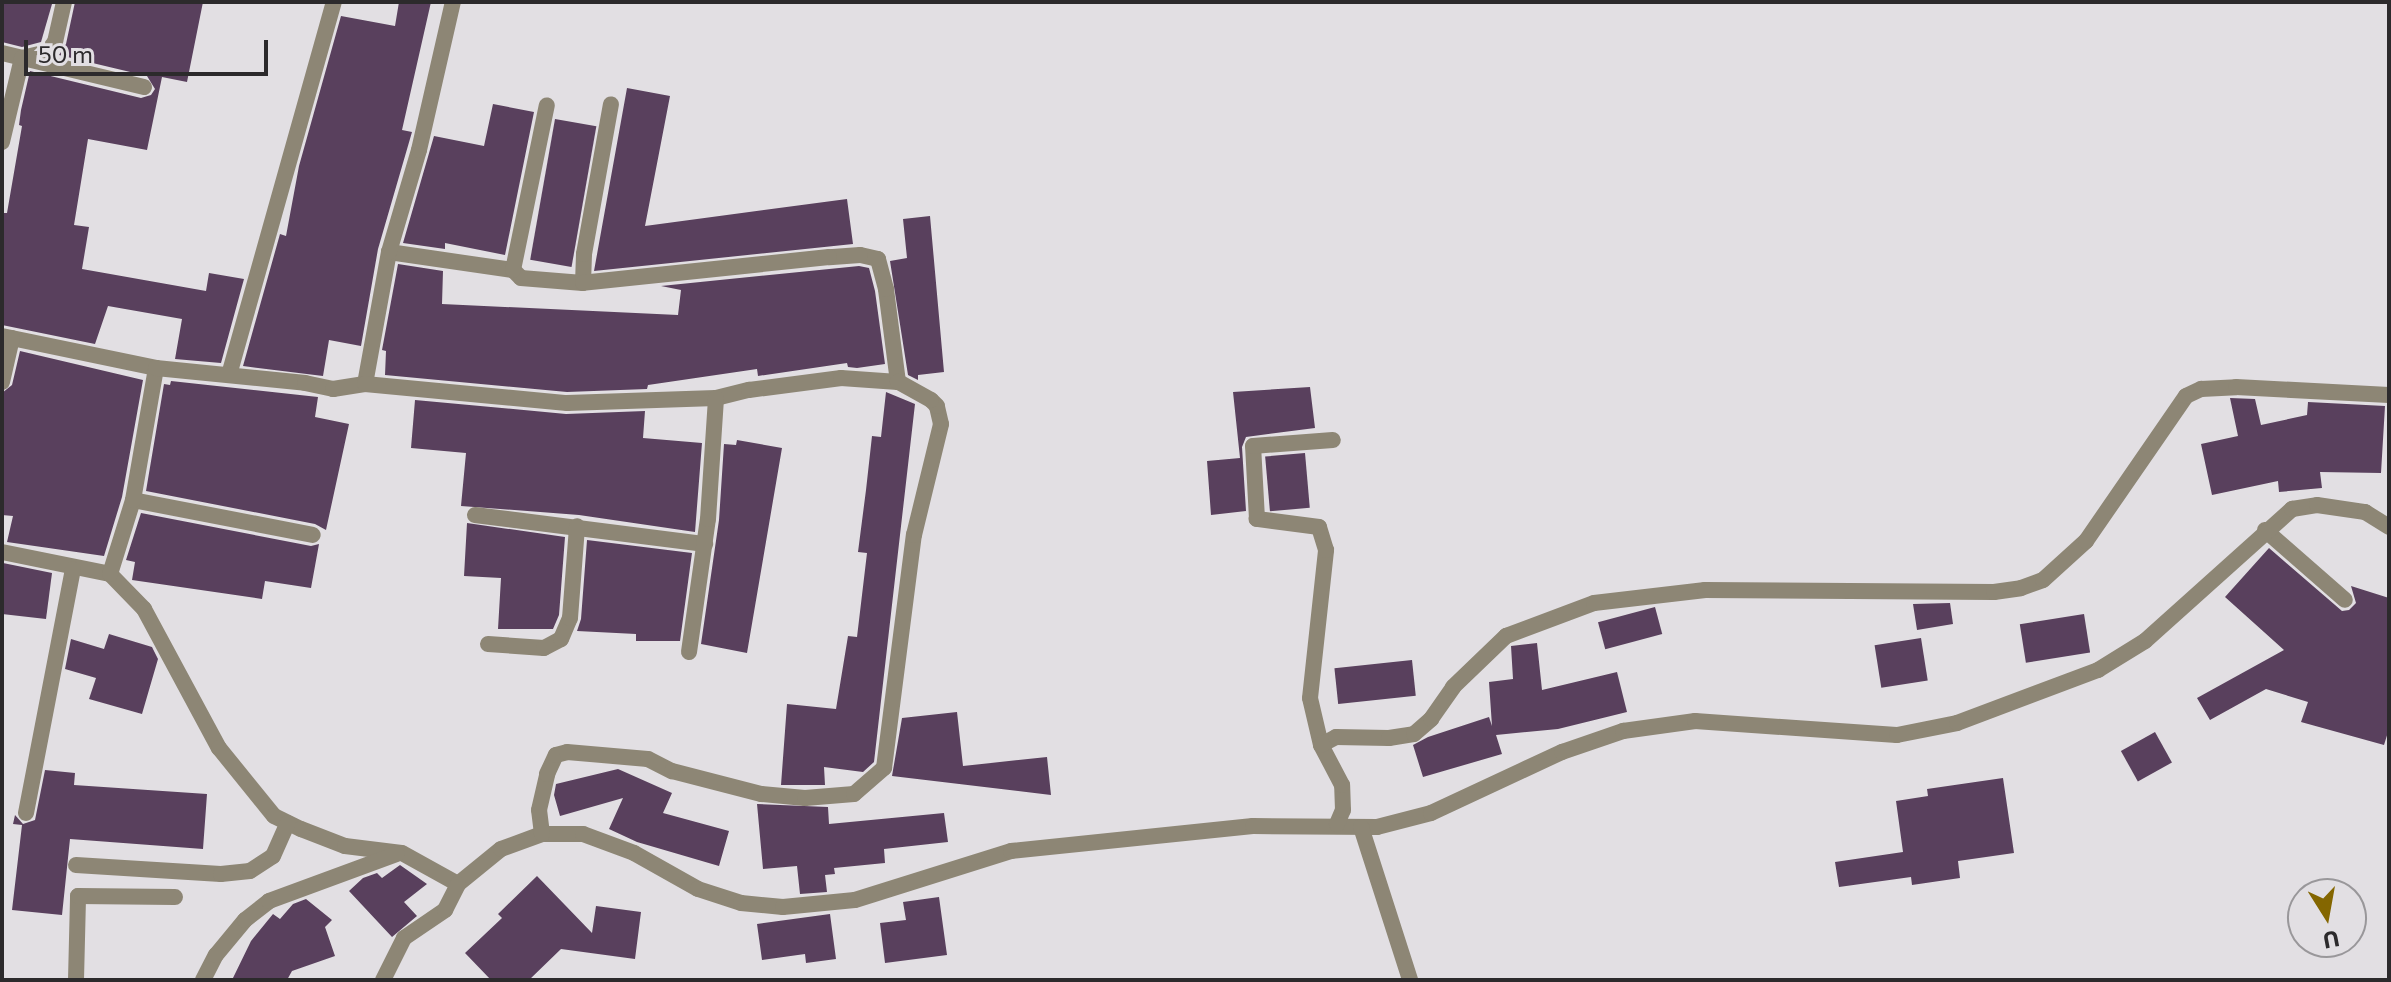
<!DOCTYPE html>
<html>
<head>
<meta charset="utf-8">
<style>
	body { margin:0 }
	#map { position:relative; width:2391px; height:982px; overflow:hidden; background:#e2dfe3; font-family:Commissioner,sans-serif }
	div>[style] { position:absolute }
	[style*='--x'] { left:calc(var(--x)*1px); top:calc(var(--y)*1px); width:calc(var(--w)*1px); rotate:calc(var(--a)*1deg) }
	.building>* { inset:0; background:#59405d; transform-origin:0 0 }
	.minor>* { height:16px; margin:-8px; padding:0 8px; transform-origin:8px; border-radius:8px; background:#8d8675 }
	span { translate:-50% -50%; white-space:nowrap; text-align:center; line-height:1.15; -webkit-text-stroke:8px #e2dfe3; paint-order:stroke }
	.frame { position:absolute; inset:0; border:4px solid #2c2a2c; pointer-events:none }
	.north { position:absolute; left:2287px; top:878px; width:80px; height:80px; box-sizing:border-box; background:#e2dfe3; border:2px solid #99979a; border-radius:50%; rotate:169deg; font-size:22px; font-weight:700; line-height:32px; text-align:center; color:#2c2a2c }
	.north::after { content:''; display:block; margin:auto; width:28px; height:36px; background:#846600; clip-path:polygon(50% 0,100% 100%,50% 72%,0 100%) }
	.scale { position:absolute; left:24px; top:40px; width:244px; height:36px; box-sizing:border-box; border:4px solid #2c2a2c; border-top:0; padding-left:10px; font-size:24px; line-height:28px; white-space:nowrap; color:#2c2a2c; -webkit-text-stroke:6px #e2dfe3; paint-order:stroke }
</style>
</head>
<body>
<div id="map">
	<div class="building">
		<i style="clip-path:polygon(2px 2px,52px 4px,41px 42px,22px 47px,2px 42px)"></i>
		<i style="clip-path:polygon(75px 2px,203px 2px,187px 82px,162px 77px,147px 150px,88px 139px,74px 225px,89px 227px,82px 269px,206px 291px,209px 273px,244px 279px,221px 363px,175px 359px,182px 319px,108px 306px,95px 344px,2px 325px,2px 213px,7px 213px,22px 126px,19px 125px,21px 110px,30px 71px,141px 98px,151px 95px,155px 89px,147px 76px,59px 55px,66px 44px)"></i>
		<i style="clip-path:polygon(399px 2px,431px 2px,402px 130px,412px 132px,378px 249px,361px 346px,329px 340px,323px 376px,243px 366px,280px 234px,286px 236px,299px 166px,341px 16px,395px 26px)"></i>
		<i style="clip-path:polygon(627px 88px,670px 96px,645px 226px,847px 199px,853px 244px,594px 271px)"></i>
		<i style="clip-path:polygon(493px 104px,534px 112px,505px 255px,445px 243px,445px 249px,403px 243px,434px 136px,484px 146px)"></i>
		<i style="left:555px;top:119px;width:42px;height:143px;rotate:10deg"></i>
		<i style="clip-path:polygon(930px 216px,944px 372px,918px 375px,918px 380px,908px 375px,890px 261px,907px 258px,903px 219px)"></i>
		<i style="clip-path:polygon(398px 264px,443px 271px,442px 304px,678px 315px,681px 290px,661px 286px,859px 266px,869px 268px,875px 291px,885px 364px,857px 368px,848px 367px,847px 363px,758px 376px,757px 369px,648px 385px,647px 389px,567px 392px,385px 375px,386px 351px,382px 350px)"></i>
		<i style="clip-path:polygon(20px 351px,143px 380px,122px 497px,104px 556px,7px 542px,13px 516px,2px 515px,2px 393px,12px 385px)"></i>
		<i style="clip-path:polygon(171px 381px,318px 397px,315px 417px,349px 424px,326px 530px,315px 524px,146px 491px,164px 384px,170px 385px)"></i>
		<i style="clip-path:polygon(1310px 387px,1315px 428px,1246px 437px,1242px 447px,1246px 511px,1211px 515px,1207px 461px,1240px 458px,1233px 392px)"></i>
		<i style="clip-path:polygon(886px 392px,915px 404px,874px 762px,863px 772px,824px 767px,825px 785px,781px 785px,787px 704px,836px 709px,848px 636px,857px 637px,867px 553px,858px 552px,866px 490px,872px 436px,881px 437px)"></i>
		<i style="clip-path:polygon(2230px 398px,2255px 399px,2261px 425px,2307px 415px,2308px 402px,2385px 406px,2381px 473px,2320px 472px,2322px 488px,2279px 492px,2278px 481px,2212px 495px,2201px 444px,2238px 436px)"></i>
		<i style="clip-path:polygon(415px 400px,566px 414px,645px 411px,643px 438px,702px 443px,695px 532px,579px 515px,461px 506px,466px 453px,411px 448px)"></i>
		<i style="clip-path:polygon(737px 440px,782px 448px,747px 653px,701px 644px,719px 520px,724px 444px,736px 445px)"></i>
		<i style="left:1305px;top:453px;width:55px;height:40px;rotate:85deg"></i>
		<i style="clip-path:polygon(141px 513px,311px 546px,319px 544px,311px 588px,265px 581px,262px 599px,132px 580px,135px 562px,126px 560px)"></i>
		<i style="clip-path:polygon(467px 523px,565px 537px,559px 615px,553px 629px,498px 629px,501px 578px,464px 576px)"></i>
		<i style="clip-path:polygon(587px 540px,692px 553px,680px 641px,636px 641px,636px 634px,577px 631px,581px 619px)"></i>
		<i style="clip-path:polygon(2269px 548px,2342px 611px,2349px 610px,2356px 603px,2351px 586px,2389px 598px,2389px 729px,2384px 745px,2301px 722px,2308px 702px,2266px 689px,2210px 720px,2197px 698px,2284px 650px,2225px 597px)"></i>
		<i style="clip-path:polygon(3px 563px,52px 573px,46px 619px,2px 614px)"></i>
		<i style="clip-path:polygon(1950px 603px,1953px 624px,1917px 630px,1913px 604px)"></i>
		<i style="left:1655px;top:607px;width:28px;height:59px;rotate:75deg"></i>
		<i style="left:2084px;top:614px;width:39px;height:65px;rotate:81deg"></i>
		<i style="clip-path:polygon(109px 634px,152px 647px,158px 659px,142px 714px,89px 699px,96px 678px,65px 669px,71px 639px,104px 649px)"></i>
		<i style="left:1921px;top:638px;width:43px;height:47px;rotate:81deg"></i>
		<i style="clip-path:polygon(1537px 643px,1542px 690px,1617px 672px,1627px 712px,1558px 729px,1496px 735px,1502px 754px,1423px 777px,1413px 745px,1428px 737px,1489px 717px,1492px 726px,1489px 682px,1513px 679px,1511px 646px)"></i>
		<i style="left:1412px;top:660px;width:36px;height:78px;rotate:84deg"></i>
		<i style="clip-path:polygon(957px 712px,963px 766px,1047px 757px,1051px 795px,892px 776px,902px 718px)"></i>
		<i style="left:2155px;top:732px;width:35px;height:39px;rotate:61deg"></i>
		<i style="clip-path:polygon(618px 769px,672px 793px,663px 813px,729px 831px,719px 866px,637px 842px,609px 829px,623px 798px,560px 816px,554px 795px,556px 784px)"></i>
		<i style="clip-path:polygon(45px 770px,75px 773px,74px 785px,207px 794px,203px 849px,70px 839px,62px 915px,12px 910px,22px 825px,13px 824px,15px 815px,23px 824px,35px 820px)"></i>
		<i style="clip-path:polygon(2003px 778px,2014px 853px,1958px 861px,1960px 878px,1912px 885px,1911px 877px,1839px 887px,1835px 862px,1903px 852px,1896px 801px,1928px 796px,1927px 789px)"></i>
		<i style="clip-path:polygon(757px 804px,828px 807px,829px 824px,944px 813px,948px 842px,884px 849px,885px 863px,834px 868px,835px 874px,825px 875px,827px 892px,800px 894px,797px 866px,763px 869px)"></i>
		<i style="clip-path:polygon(400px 865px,427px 884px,404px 902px,417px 916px,392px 937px,349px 891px,363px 878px,377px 873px,382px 878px)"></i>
		<i style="clip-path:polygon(537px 876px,592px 933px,596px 906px,641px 912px,635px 959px,561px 949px,529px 980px,491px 980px,465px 953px,502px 918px,498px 914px)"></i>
		<i style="clip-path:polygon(939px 897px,947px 955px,885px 963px,880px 923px,906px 920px,903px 902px)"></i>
		<i style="clip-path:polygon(306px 899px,332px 920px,325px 927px,335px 956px,292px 971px,287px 980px,232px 980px,251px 941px,273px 914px,280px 919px,293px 904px)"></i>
		<i style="clip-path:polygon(830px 914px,836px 959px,806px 963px,805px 954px,762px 960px,757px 924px)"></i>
	</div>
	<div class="minor">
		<i style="--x:2;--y:53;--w:146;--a:13.5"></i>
		<i style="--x:2;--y:142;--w:86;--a:-76.6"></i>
		<i style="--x:22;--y:58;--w:26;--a:-13"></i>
		<i style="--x:47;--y:52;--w:13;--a:-51"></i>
		<i style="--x:55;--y:42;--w:41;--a:-77.3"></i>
		<i style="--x:389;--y:252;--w:125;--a:8.3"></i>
		<i style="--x:513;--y:270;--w:11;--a:45"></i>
		<i style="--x:521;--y:278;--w:62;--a:4.6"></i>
		<i style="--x:583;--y:283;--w:29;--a:-88"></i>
		<i style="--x:584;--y:254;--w:152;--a:-79.8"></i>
		<i style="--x:513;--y:270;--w:168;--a:-78.4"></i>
		<i style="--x:2;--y:336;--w:157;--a:11.7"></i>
		<i style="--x:229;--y:375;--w:387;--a:-74.3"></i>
		<i style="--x:2;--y:382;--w:45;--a:-77.2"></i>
		<i style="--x:365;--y:384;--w:134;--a:-79.7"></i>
		<i style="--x:389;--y:252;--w:106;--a:-73.6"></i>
		<i style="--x:419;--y:150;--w:152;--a:-77.1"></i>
		<i style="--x:133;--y:500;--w:183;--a:11"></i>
		<i style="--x:475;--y:515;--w:232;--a:7.2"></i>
		<i style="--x:2265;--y:530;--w:106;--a:41.2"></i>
		<i style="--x:2;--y:552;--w:110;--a:11.5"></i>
		<i style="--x:110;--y:574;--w:49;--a:45.8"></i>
		<i style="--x:144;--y:609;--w:158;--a:61.7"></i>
		<i style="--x:219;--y:748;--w:87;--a:51"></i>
		<i style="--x:274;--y:816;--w:30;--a:26"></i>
		<i style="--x:301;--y:829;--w:47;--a:21.1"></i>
		<i style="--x:345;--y:846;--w:57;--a:7"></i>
		<i style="--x:402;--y:853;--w:64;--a:29"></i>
		<i style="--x:458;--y:884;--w:55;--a:-39.1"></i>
		<i style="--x:501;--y:849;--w:44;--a:-20.1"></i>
		<i style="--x:542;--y:834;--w:41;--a:0"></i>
		<i style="--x:583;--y:834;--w:54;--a:20.4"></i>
		<i style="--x:634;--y:853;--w:73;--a:29.4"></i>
		<i style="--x:698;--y:889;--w:45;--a:18"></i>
		<i style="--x:741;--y:903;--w:42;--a:5.4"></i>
		<i style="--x:783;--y:907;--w:72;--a:-5.6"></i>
		<i style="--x:855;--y:900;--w:164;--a:-17.4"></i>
		<i style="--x:1011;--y:851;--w:243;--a:-5.9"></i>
		<i style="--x:1253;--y:826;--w:124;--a:0.5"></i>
		<i style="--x:1377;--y:827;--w:56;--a:-14.5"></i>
		<i style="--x:1431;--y:813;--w:145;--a:-25"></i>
		<i style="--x:1562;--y:752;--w:65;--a:-19"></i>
		<i style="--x:1623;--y:731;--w:73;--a:-7.9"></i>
		<i style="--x:1695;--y:721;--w:202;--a:4"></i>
		<i style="--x:1897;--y:735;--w:61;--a:-11.3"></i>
		<i style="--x:1957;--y:723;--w:151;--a:-20.6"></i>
		<i style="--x:2098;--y:670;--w:55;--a:-31.7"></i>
		<i style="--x:2145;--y:641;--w:198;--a:-41.9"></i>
		<i style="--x:2292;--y:509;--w:25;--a:-9"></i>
		<i style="--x:2317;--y:505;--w:49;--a:8.3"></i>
		<i style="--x:2365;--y:512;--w:28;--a:32"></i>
		<i style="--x:110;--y:574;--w:77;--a:-72.7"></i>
		<i style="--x:133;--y:500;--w:134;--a:-80.1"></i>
		<i style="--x:156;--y:368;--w:150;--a:5.7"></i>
		<i style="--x:305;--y:383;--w:29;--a:12"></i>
		<i style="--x:333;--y:389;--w:32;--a:-9"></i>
		<i style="--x:365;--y:384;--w:203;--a:5.4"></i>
		<i style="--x:567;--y:403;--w:149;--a:-1.9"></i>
		<i style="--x:716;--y:398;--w:34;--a:-14"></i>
		<i style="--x:749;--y:390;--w:93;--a:-7.4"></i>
		<i style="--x:841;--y:378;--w:57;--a:4"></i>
		<i style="--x:898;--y:382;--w:94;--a:-97.4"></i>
		<i style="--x:886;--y:289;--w:31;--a:-105"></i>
		<i style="--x:878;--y:259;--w:18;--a:-167"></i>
		<i style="--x:860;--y:255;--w:31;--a:176"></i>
		<i style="--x:829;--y:257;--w:247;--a:174"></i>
		<i style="--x:488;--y:644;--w:56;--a:4.1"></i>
		<i style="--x:544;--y:648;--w:19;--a:-28"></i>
		<i style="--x:561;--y:639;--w:23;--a:-67"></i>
		<i style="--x:570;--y:618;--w:92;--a:-85.6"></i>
		<i style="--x:689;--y:652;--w:134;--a:-81.9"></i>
		<i style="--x:708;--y:519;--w:121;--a:-86.2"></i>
		<i style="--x:1321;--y:745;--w:48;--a:-103.2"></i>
		<i style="--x:1310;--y:698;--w:149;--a:-83.8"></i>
		<i style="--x:1326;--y:550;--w:24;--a:-107"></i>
		<i style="--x:1319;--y:527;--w:63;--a:-172.6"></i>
		<i style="--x:1257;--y:519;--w:73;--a:-93.1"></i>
		<i style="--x:1253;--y:446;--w:80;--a:-4.3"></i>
		<i style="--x:26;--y:813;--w:248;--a:-79.1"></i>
		<i style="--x:1337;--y:824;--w:15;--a:-67"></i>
		<i style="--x:1343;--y:810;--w:25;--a:-92"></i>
		<i style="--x:1342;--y:785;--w:45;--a:-117.7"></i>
		<i style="--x:1321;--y:745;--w:17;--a:-28"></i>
		<i style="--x:1336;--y:737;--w:53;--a:1.1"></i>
		<i style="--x:1389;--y:738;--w:25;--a:-9"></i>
		<i style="--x:1414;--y:734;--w:23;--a:-41"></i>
		<i style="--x:1431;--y:719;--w:39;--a:-55"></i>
		<i style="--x:1453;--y:687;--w:74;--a:-43.9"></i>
		<i style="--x:1506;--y:636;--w:94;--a:-20.6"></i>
		<i style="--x:1594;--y:603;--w:112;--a:-6.7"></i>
		<i style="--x:1705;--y:590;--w:289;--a:0.4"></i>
		<i style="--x:1994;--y:592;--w:27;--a:-8"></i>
		<i style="--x:2021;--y:588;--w:23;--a:-20"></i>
		<i style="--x:2043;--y:580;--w:58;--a:-42.2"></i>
		<i style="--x:2086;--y:541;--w:176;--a:-55.4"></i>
		<i style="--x:2186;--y:396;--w:17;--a:-25"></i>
		<i style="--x:2201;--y:389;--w:35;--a:-3"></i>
		<i style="--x:2236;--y:387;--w:153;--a:3"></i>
		<i style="--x:1361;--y:827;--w:161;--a:72.2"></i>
		<i style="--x:542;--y:834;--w:24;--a:-97"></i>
		<i style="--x:539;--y:810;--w:37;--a:-77"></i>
		<i style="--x:547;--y:774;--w:21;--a:-65"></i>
		<i style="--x:556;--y:755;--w:11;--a:-15"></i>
		<i style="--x:567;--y:752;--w:81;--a:4.9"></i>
		<i style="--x:648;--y:759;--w:27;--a:27"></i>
		<i style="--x:672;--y:771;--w:92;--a:14.5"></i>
		<i style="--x:761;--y:794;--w:44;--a:5.2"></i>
		<i style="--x:805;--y:798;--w:49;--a:-4.7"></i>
		<i style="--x:854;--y:794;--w:40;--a:-41"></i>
		<i style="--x:884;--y:768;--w:235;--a:-82.7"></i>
		<i style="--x:914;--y:535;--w:114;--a:-76.3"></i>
		<i style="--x:941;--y:424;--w:18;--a:-103"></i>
		<i style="--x:937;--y:406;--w:8;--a:-135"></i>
		<i style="--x:931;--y:400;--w:38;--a:-151"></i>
		<i style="--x:76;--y:865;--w:145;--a:3.6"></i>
		<i style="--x:221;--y:874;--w:29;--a:-6"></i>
		<i style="--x:250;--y:871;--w:27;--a:-33"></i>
		<i style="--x:273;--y:856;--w:36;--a:-66"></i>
		<i style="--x:76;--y:980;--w:84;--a:-88.6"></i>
		<i style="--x:78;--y:896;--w:97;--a:0.6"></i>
		<i style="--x:203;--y:980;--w:28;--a:-63"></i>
		<i style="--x:216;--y:955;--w:45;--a:-50.4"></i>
		<i style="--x:245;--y:920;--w:31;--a:-38"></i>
		<i style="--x:269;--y:901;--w:136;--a:-20.2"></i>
		<i style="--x:383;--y:980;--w:47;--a:-63.4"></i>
		<i style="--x:404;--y:938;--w:50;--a:-34.3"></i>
		<i style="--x:445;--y:910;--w:29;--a:-63"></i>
	</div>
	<div class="frame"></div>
	<div class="north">U</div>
	<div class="scale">50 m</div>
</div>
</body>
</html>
